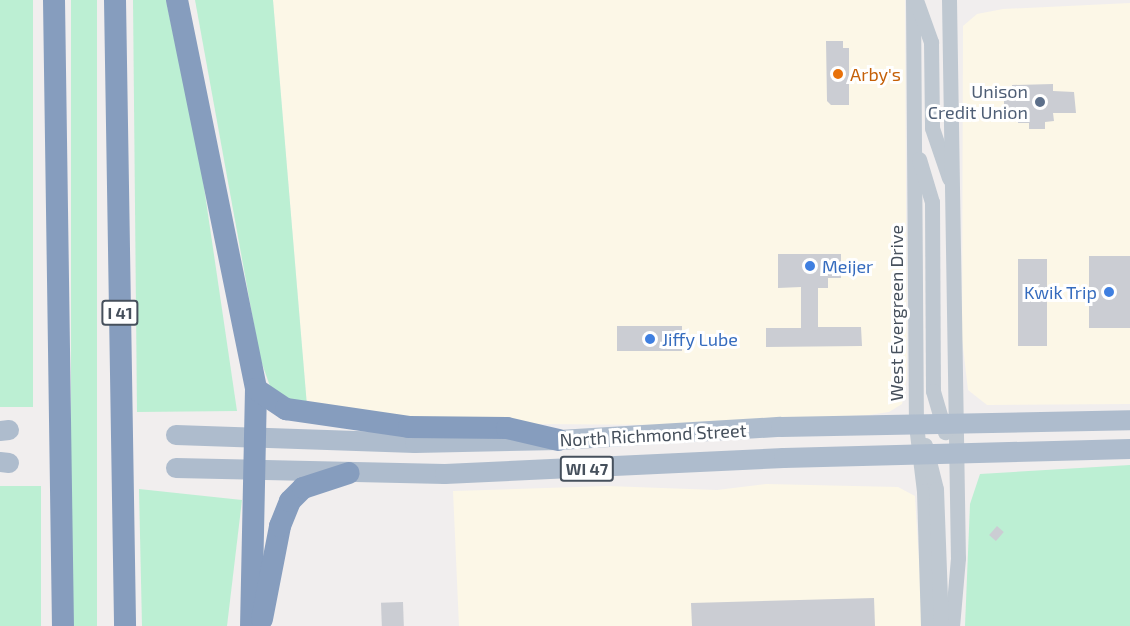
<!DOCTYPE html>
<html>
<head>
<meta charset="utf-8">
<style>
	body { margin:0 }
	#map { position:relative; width:1130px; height:626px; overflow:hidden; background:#f1eeee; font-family:"Exo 2",sans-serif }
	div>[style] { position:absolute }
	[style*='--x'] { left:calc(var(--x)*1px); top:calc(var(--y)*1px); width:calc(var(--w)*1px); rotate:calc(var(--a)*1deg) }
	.commercial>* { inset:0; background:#fcf7e7 }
	.green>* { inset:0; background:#bcefd3; transform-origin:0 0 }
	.building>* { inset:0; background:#cbcdd3; transform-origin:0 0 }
	.minor>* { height:15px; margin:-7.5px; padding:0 7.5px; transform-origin:7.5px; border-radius:7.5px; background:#bfc8d1 }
	.major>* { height:20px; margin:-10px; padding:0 10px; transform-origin:10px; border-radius:10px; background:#aebccd }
	.highway>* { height:22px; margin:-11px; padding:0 11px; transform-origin:11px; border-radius:11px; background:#869dbe }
	.dots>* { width:16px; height:16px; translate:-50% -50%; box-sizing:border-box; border:3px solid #fff; border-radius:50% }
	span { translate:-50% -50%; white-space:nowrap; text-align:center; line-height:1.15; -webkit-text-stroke:6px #fff; paint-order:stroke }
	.shield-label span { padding:2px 4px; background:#fff; border:2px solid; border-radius:4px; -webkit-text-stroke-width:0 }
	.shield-label { font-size:16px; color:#46505c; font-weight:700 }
	.food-label { font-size:18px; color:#c56008 }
	.left { translate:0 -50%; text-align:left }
	.service-label { font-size:18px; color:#4e5e75 }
	.right { translate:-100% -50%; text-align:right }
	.shop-label { font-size:18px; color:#366cbe }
	.street-label { font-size:18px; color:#46505c }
</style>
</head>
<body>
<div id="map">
	<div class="commercial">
		<i style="clip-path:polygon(273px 0,905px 0,907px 378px,902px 404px,889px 412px,869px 415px,663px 425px,426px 423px,307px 406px)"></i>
		<i style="clip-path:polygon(1130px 3px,1130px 404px,987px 405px,968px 390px,962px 339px,963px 26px,977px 14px,1003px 9px)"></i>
		<i style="clip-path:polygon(766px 484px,898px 487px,915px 496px,923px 626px,459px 626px,453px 491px,607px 486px,717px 490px)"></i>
	</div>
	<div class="green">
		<i style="left:0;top:0;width:33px;height:407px"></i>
		<i style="left:71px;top:0;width:26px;height:626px"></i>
		<i style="clip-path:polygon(133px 0,166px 0,200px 160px,237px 411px,137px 412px)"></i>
		<i style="clip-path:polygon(195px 0,273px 0,307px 406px,287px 401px,271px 389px,260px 358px)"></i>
		<i style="clip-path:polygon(1130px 465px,1130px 626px,965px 626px,970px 504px,980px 474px)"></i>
		<i style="left:0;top:486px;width:41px;height:140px"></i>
		<i style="clip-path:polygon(139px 489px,242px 500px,227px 626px,142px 626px)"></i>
	</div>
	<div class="building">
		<i style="clip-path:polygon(826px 41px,843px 41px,843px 48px,849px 48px,849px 105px,831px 105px,827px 101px)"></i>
		<i style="clip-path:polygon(1053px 84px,1053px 91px,1074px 92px,1076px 113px,1053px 113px,1054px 121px,1045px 122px,1045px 129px,1029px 129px,1029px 123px,1018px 123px,1018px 115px,1010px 116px,1010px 110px,1004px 110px,1004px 94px,1012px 93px,1012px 85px)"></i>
		<i style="clip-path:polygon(778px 254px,841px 254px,841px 278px,828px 278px,828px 288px,818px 288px,818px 327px,861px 327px,862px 346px,766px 347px,766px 328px,801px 328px,801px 287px,778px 288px)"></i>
		<i style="left:1089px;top:256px;width:41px;height:72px"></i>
		<i style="left:1047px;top:259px;width:87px;height:29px;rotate:90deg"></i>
		<i style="left:682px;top:326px;width:25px;height:65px;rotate:90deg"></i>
		<i style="left:997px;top:526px;width:9px;height:12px;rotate:41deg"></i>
		<i style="clip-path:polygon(874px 598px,875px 626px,692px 626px,691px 603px)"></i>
		<i style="left:403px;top:602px;width:24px;height:22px;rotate:88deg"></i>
	</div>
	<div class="minor">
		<i style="--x:913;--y:0;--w:425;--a:89.6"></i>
		<i style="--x:916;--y:425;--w:66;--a:83.1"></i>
		<i style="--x:924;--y:491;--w:135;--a:88.3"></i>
		<i style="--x:916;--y:0;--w:45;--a:70.3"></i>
		<i style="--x:931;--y:42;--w:86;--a:89.3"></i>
		<i style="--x:932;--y:128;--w:53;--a:71.2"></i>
		<i style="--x:949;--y:0;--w:558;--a:89.08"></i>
		<i style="--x:958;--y:558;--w:68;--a:95"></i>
		<i style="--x:919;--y:159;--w:45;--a:73.2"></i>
		<i style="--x:932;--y:202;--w:189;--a:89.7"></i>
		<i style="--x:933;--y:391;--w:43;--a:73.7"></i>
		<i style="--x:925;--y:445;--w:45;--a:76"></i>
		<i style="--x:936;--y:489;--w:137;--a:87.9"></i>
	</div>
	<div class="major">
		<i style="--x:0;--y:431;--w:9;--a:-6"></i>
		<i style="--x:176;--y:435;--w:239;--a:1.9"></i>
		<i style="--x:415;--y:443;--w:144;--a:-1.2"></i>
		<i style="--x:559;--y:440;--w:222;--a:-3.4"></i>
		<i style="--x:781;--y:427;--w:349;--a:-1.1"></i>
		<i style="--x:0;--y:462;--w:9;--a:6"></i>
		<i style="--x:176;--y:468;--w:269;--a:1.3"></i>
		<i style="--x:445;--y:474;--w:339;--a:-2.7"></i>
		<i style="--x:784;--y:458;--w:346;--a:-1.5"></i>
	</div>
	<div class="highway">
		<i style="--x:54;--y:0;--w:626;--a:89.18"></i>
		<i style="--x:115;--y:0;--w:626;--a:89.08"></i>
		<i style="--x:177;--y:0;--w:397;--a:78.5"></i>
		<i style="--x:256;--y:389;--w:237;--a:91.2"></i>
		<i style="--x:256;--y:389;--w:36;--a:34"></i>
		<i style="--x:286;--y:409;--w:124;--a:8.3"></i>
		<i style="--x:409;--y:427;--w:98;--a:0.6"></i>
		<i style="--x:507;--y:428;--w:53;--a:13"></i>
		<i style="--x:262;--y:619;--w:95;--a:-79"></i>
		<i style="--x:280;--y:526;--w:27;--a:-68"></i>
		<i style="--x:290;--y:501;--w:18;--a:-45"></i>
		<i style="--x:303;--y:488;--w:48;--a:-18.1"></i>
	</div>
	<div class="dots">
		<i style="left:838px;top:74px;background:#e8710a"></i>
		<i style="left:1040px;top:102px;background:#5c6f8a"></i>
		<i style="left:810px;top:266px;background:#3f7fe0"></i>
		<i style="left:1109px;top:292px;background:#3f7fe0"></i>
		<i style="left:650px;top:339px;background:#3f7fe0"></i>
	</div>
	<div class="shield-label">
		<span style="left:120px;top:313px">I 41</span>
		<span style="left:587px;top:469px">WI 47</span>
	</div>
	<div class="food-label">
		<span class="left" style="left:850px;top:74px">Arby's</span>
	</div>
	<div class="service-label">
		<span class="right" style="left:1028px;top:102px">Unison<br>Credit Union</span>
	</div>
	<div class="shop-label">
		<span class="left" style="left:822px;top:266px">Meijer</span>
		<span class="right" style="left:1097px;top:292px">Kwik Trip</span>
		<span class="left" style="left:662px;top:339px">Jiffy Lube</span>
	</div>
	<div class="street-label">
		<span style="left:896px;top:313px;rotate:-90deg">West Evergreen Drive</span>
		<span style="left:653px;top:435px;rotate:-3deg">North Richmond Street</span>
	</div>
</div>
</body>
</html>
